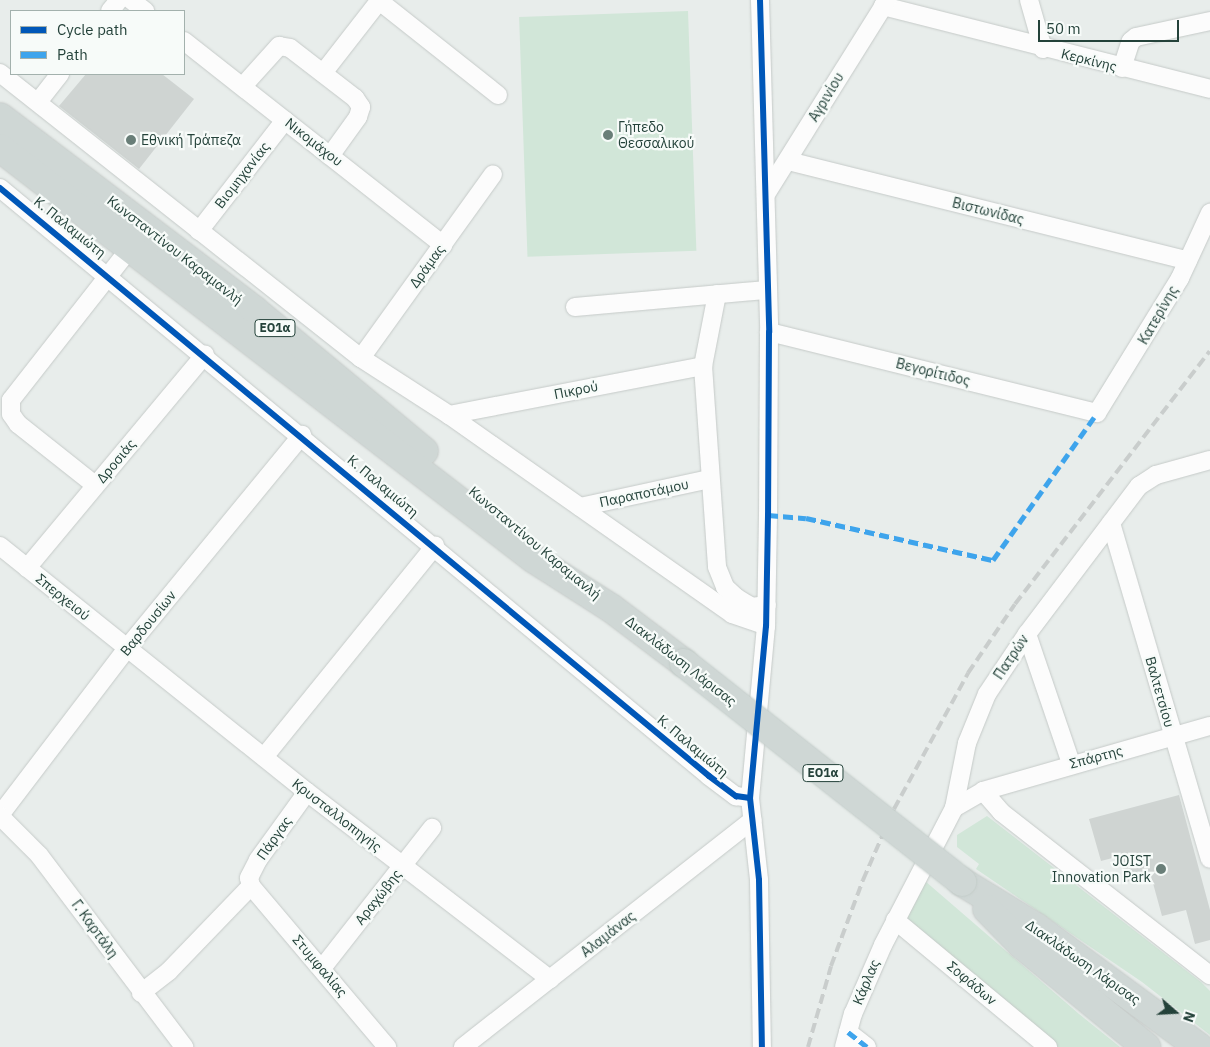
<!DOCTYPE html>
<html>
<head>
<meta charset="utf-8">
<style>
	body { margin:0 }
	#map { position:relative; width:1210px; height:1047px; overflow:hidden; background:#e8edeb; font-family:"IBM Plex Sans",sans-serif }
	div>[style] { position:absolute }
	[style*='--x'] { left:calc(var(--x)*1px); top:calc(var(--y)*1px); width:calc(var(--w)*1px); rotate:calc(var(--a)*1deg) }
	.green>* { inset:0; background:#d1e6d8; transform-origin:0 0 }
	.building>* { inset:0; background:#cfd4d2 }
	.roads { filter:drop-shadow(0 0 1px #c5cac8) drop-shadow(0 0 1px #c5cac8) }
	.street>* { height:18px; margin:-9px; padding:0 9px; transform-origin:9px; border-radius:9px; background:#fcfcfc }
	.primary>* { height:28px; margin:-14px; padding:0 14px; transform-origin:14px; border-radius:14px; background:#cfd7d5 }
	.rail>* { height:4px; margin-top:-2px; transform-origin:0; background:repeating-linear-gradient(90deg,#c9cdcc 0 10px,transparent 0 15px) }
	.bridges { filter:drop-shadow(0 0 1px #c3ccc9) drop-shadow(0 0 1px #c3ccc9) }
	.primary-bridge>* { height:28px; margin:-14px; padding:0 14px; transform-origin:14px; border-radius:14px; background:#cfd7d5 }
	.quiet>* { height:5px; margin-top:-2.5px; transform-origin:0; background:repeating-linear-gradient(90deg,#3ea4ec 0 10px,transparent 0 15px) }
	.cycleway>* { height:6px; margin:-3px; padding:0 3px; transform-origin:3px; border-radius:3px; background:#0057b8 }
	.dots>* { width:14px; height:14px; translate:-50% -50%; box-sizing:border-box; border:2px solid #f7fbf9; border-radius:50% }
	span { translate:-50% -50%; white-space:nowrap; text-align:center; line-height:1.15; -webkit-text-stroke:4.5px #f7fbf9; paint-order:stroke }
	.shield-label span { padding:1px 4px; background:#f7fbf9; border:1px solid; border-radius:4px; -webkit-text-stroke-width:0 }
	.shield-label { font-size:12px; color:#24423a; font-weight:700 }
	.street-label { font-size:14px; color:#24423a }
	.poi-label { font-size:14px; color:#24423a }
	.left { translate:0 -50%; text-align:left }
	.right { translate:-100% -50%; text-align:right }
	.legend { position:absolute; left:10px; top:10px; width:175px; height:65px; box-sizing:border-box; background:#f7fbf9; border:1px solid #a3b1ad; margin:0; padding:6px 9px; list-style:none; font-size:15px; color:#24423a }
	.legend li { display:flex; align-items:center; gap:10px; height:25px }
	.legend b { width:25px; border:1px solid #a3b1ad }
	.north { position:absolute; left:1150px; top:987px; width:50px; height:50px; -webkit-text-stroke:4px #f7fbf9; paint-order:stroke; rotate:109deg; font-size:14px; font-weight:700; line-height:20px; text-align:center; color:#24423a }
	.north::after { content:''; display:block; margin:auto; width:18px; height:22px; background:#24423a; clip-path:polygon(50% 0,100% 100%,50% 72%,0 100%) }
	.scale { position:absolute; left:1038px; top:20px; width:141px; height:22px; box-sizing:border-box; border:2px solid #24423a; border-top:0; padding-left:6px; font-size:15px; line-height:18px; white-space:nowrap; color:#24423a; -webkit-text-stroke:4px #f7fbf9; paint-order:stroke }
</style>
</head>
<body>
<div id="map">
	<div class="green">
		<i style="left:688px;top:11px;width:240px;height:169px;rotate:88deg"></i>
		<i style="clip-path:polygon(987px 816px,1201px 982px,1210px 991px,1210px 1035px,1142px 982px,976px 869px,979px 864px,957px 847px,957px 835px)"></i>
		<i style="clip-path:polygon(925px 881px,1079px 1014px,1120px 1047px,1058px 1047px,910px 924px,905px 918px)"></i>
	</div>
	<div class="building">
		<i style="clip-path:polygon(86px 74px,162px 74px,194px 99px,139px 169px,59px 106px)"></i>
		<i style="clip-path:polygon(1179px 795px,1210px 910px,1210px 940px,1195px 944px,1186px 910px,1162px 916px,1151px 876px,1127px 882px,1120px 856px,1101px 861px,1089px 819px)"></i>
	</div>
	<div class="roads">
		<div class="street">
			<i style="--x:131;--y:0;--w:18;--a:38"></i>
			<i style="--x:378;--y:0;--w:153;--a:38.4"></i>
			<i style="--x:760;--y:0;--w:332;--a:88.4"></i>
			<i style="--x:769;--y:332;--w:183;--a:90.3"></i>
			<i style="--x:768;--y:515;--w:111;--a:91"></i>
			<i style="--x:766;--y:626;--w:173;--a:95.3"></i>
			<i style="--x:750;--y:798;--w:82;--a:83.7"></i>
			<i style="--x:759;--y:880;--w:167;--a:89"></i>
			<i style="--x:1029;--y:0;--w:51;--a:74.1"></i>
			<i style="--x:883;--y:6;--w:337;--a:14.2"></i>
			<i style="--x:110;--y:11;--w:14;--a:-51"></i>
			<i style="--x:184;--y:41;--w:330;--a:38.2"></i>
			<i style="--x:1122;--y:68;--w:28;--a:-72"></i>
			<i style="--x:1131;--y:41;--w:6;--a:-39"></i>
			<i style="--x:1136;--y:37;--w:76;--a:-12.2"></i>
			<i style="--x:0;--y:73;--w:460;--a:38.3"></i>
			<i style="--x:361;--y:358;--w:105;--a:32.9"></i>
			<i style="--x:449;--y:415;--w:346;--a:35.1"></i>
			<i style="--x:732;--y:614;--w:36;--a:19"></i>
			<i style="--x:323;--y:73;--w:91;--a:-52.1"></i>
			<i style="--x:243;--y:86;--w:54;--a:-48"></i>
			<i style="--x:279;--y:46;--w:11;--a:10"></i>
			<i style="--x:290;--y:48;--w:82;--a:37.6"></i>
			<i style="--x:355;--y:98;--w:11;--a:56"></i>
			<i style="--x:361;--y:107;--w:10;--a:107"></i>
			<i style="--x:358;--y:117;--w:48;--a:125.7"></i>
			<i style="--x:38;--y:102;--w:36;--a:-52"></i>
			<i style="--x:788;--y:161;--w:412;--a:14"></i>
			<i style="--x:0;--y:188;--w:921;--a:39.67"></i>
			<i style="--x:709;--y:776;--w:34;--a:37"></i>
			<i style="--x:736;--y:796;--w:14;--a:8"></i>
			<i style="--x:766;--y:194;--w:229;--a:-58"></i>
			<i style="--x:199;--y:231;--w:140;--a:-52.2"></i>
			<i style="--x:717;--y:294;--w:73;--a:101"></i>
			<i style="--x:703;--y:366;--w:201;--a:86"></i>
			<i style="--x:717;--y:567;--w:22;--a:68"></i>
			<i style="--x:725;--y:587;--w:16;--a:43"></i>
			<i style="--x:737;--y:598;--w:17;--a:31"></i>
			<i style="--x:752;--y:607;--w:15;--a:-8"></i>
			<i style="--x:575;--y:307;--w:193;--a:-5.1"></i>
			<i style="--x:769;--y:332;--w:338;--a:13.9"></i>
			<i style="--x:1097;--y:413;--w:158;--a:-58.4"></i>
			<i style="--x:1180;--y:278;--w:72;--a:-65.2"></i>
			<i style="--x:361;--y:358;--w:226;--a:-54.3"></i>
			<i style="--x:449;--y:415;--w:259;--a:-10.9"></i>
			<i style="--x:95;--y:485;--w:98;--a:-141.6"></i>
			<i style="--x:18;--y:424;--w:12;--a:-125"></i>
			<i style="--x:11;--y:414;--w:14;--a:-90"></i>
			<i style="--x:11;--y:400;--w:193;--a:-51.9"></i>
			<i style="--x:580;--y:507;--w:132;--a:-12.2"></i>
			<i style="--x:1111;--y:523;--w:350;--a:73.6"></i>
			<i style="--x:0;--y:546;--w:393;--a:38.7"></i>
			<i style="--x:307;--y:792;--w:307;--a:37.6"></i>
			<i style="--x:27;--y:568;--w:278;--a:-50.2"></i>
			<i style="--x:1027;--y:634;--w:136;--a:71.2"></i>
			<i style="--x:264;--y:757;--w:272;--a:-51"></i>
			<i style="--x:983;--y:791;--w:28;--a:49"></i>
			<i style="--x:1001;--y:812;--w:265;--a:38"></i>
			<i style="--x:307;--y:792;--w:84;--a:125.8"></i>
			<i style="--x:258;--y:860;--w:20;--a:117"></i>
			<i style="--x:249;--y:878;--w:8;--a:76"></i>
			<i style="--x:251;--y:886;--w:211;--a:49.8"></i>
			<i style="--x:954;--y:808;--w:34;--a:-30"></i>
			<i style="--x:983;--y:791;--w:236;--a:-16"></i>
			<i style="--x:0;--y:815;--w:210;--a:-52.7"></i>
			<i style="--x:127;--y:648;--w:276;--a:-50.6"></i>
			<i style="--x:0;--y:816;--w:55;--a:45"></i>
			<i style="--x:39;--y:855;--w:241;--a:52.9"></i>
			<i style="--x:895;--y:920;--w:199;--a:39.7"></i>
			<i style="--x:323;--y:967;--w:177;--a:-51.9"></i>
			<i style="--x:141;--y:993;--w:36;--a:-38"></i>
			<i style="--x:169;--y:971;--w:118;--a:-46"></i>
			<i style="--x:848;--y:1032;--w:24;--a:38"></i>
			<i style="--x:463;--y:1047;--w:368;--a:-38.1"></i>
			<i style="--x:844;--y:1047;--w:34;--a:-75"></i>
			<i style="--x:853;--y:1014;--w:75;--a:-66.5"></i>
			<i style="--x:883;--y:945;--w:154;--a:-62.6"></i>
			<i style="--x:954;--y:808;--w:66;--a:-78.7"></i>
			<i style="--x:967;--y:743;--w:53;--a:-67.8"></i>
			<i style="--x:987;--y:694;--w:72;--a:-56.3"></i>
			<i style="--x:1027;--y:634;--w:186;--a:-52.9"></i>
			<i style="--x:1139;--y:486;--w:20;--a:-33"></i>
			<i style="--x:1156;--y:475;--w:56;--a:-15.5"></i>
		</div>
		<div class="primary">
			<i style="--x:0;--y:117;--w:319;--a:37.2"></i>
			<i style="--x:254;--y:310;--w:221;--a:39.7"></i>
			<i style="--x:0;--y:148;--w:674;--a:37.58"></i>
			<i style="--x:534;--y:559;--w:91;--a:32.5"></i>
			<i style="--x:611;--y:608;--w:91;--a:37"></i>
			<i style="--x:962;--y:882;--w:87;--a:31.3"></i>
			<i style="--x:1036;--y:927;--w:202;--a:36.4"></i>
			<i style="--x:987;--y:909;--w:50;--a:45.8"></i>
			<i style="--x:1022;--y:945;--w:161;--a:39.4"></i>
		</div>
	</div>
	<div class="rail">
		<i style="--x:808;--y:1047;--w:84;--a:-74.1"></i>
		<i style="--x:831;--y:966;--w:92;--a:-69.6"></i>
		<i style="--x:863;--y:880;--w:77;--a:-66.4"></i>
		<i style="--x:894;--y:809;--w:155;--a:-61.4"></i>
		<i style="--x:968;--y:673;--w:83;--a:-55.7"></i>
		<i style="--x:1015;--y:604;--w:319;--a:-52.4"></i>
	</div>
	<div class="bridges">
		<div class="primary-bridge">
			<i style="--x:684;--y:663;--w:354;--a:38.2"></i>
		</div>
	</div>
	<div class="quiet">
		<i style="--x:768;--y:515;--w:38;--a:5"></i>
		<i style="--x:806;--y:518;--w:192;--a:12.7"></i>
		<i style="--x:993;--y:560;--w:180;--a:-54.7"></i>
		<i style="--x:848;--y:1032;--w:24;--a:38"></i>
	</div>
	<div class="cycleway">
		<i style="--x:760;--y:0;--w:332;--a:88.4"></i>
		<i style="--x:769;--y:332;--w:183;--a:90.3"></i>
		<i style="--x:768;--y:515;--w:111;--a:91"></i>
		<i style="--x:766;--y:626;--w:173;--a:95.3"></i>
		<i style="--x:750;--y:798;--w:82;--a:83.7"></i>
		<i style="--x:759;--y:880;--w:167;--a:89"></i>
		<i style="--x:0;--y:188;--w:921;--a:39.67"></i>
		<i style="--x:709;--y:776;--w:34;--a:37"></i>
		<i style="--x:736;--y:796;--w:14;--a:8"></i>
	</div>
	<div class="dots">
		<i style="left:608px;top:135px;background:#697e78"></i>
		<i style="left:131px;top:140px;background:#697e78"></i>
		<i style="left:1161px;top:869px;background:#697e78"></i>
	</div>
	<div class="shield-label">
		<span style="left:275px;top:328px">ΕΟ1α</span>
		<span style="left:823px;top:773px">ΕΟ1α</span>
	</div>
	<div class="street-label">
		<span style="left:1089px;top:60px;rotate:14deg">Κερκίνης</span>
		<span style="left:826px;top:97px;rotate:-59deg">Αγρινίου</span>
		<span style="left:314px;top:142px;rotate:38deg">Νικομάχου</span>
		<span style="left:242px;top:175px;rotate:-52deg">Βιομηχανίας</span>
		<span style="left:988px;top:211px;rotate:14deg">Βιστωνίδας</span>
		<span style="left:70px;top:227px;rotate:39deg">Κ. Παλαμιώτη</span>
		<span style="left:175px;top:250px;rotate:38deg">Κωνσταντίνου Καραμανλή</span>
		<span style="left:427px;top:266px;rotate:-54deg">Δράμας</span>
		<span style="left:1158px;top:315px;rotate:-60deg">Κατερίνης</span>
		<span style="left:933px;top:372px;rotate:14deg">Βεγορίτιδος</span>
		<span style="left:576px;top:390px;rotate:-11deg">Πικρού</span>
		<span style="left:116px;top:461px;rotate:-50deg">Δροσιάς</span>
		<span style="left:383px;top:486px;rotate:40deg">Κ. Παλαμιώτη</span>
		<span style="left:644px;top:493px;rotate:-12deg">Παραποτάμου</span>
		<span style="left:535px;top:543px;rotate:40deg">Κωνσταντίνου Καραμανλή</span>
		<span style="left:63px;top:597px;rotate:39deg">Σπερχειού</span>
		<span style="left:148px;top:623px;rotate:-51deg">Βαρδουσίων</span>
		<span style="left:1011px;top:657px;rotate:-56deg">Πατρών</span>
		<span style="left:681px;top:661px;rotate:38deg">Διακλάδωση Λάρισας</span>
		<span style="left:1160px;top:692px;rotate:74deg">Βαλτετσίου</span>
		<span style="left:693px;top:746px;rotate:40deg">Κ. Παλαμιώτη</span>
		<span style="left:1096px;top:757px;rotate:-15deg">Σπάρτης</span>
		<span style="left:337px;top:815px;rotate:38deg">Κρυσταλλοπηγής</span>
		<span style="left:274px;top:838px;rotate:-55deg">Πάργας</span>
		<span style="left:378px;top:897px;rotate:-52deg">Αραχώβης</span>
		<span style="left:95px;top:929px;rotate:54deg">Γ. Καρτάλη</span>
		<span style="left:608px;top:934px;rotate:-38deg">Αλαμάνας</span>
		<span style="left:1083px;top:962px;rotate:35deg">Διακλάδωση Λάρισας</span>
		<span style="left:320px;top:966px;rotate:50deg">Στυμφαλίας</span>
		<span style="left:866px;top:982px;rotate:-67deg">Κάρλας</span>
		<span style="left:972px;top:983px;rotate:40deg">Σοφάδων</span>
	</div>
	<div class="poi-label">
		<span class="left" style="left:618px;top:135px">Γήπεδο<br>Θεσσαλικού</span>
		<span class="left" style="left:141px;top:140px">Εθνική Τράπεζα</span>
		<span class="right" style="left:1151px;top:869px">JOIST<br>Innovation Park</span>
	</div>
	<ul class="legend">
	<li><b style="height:6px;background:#0057b8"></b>Cycle path</li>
	<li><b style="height:6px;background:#3ea4ec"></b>Path</li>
	</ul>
	<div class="north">N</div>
	<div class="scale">50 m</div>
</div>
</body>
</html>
